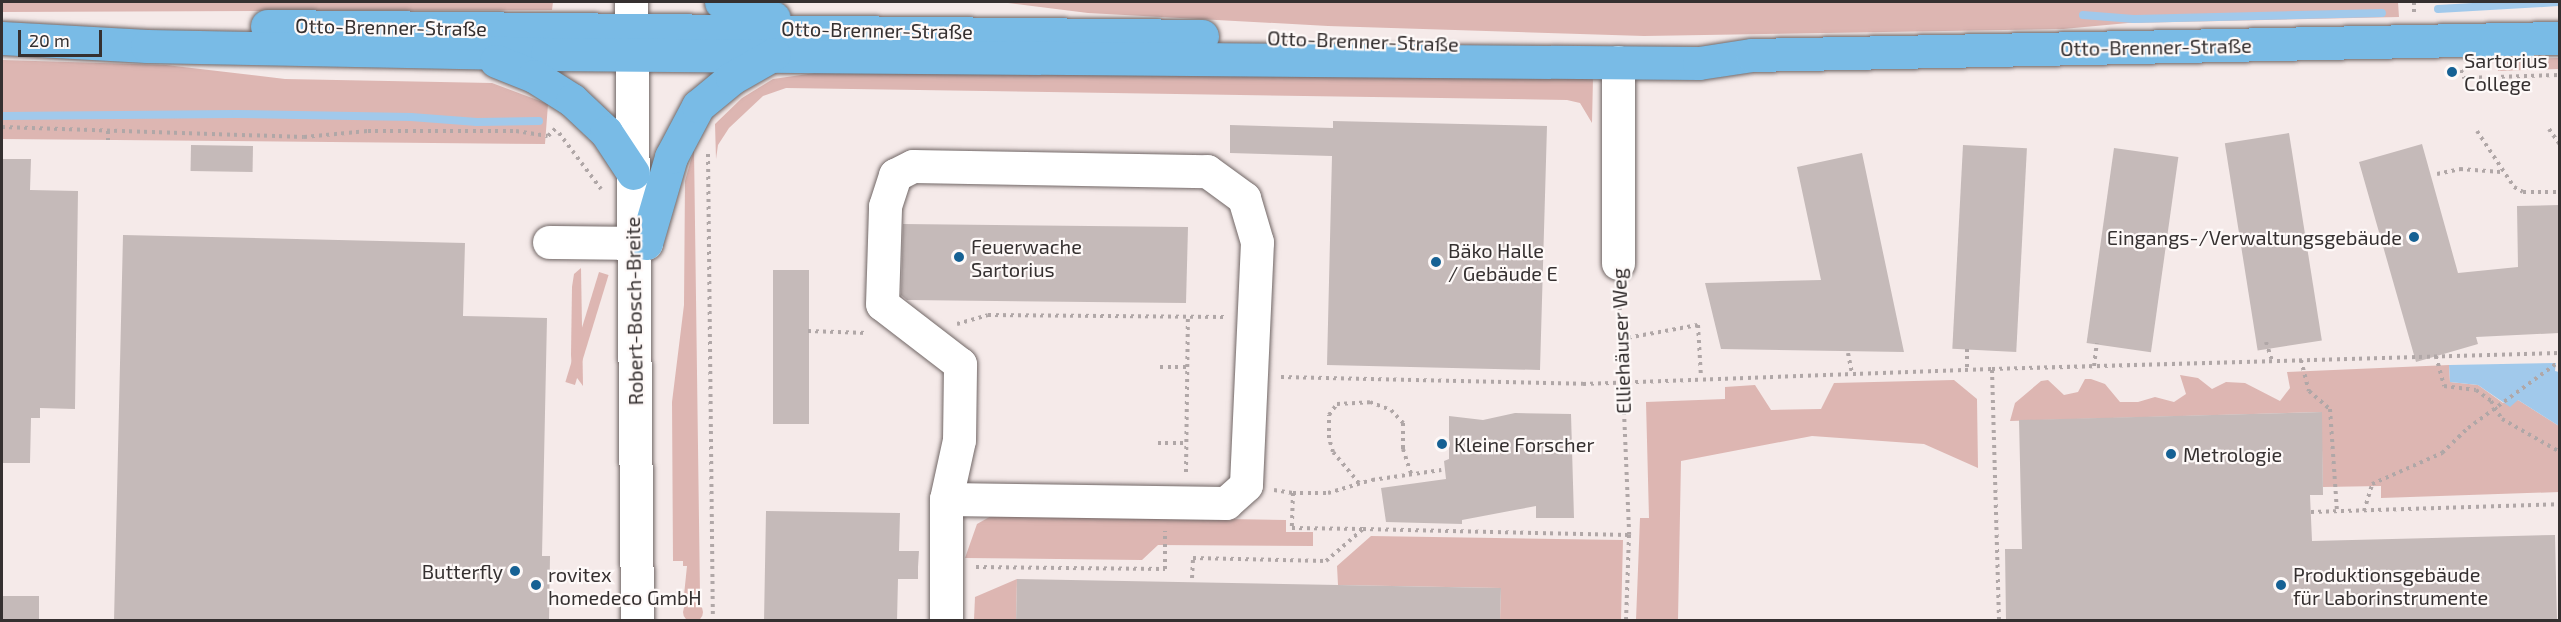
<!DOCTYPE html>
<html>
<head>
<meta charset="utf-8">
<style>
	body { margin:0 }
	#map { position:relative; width:2561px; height:622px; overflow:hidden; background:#f5eae9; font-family:"Exo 2",sans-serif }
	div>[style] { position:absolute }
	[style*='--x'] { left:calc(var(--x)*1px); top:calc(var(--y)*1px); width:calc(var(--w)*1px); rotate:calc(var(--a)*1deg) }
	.green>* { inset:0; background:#ddb6b2; transform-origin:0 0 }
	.round { border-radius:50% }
	.water>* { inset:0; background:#a1c9eb }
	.stream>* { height:8px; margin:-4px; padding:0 4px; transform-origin:4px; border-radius:4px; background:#a1c9eb }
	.building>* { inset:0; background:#c5bab9; transform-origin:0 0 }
	.path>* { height:4px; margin-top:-2px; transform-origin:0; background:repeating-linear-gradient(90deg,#b0a7a7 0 3px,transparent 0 7.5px) }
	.roads { filter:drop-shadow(0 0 2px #706665) drop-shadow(0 0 2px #706665) }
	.minor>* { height:33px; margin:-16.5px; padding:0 16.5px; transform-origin:16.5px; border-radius:16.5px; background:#fff }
	.major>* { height:33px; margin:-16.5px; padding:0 16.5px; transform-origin:16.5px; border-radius:16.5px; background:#79bbe6 }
	.dots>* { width:16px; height:16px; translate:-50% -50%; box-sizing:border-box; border:3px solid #fef9f8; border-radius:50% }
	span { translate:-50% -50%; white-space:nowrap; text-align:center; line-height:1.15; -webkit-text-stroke:4.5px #fef9f8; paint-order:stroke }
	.street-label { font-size:20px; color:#353030 }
	.poi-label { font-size:20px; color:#353030 }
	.left { translate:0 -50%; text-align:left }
	.right { translate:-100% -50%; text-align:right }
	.frame { position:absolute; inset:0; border:3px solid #353030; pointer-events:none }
	.scale { position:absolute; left:18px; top:30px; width:84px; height:27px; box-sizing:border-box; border:3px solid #353030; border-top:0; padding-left:8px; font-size:18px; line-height:21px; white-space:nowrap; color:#353030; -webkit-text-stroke:4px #fef9f8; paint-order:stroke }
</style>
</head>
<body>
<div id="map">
	<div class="green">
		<i style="clip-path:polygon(2px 2px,553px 2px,552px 10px,2px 12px)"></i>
		<i style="clip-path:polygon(937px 2px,2398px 2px,2399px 17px,2128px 23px,2063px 29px,1644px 36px,1328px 26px,1088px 13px,1000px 2px)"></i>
		<i style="clip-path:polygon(2559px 58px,2559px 69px,2498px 71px,2498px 64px,2514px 59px)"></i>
		<i style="clip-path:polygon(2px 60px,166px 65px,285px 79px,492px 83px,548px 104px,545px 144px,2px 139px)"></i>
		<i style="clip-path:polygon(815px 73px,1593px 78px,1592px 123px,1580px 103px,1567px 100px,786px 88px,763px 96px,729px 128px,718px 145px,716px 159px,715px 124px,742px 98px,773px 79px)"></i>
		<i style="clip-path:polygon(694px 149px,700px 595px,684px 595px,687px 566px,683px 566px,683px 561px,673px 561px,672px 402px,684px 305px,685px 181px)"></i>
		<i style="clip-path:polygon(581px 268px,583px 386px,572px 371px,571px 355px,572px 287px,574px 274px)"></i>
		<i style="left:599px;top:272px;width:10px;height:115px;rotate:17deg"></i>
		<i style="clip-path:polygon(2449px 365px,2450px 382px,2478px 385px,2503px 403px,2518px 400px,2559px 426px,2559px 492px,2381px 498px,2381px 486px,2323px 487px,2321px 412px,2010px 421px,2015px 403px,2041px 381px,2048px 380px,2064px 395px,2078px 392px,2085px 379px,2091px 379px,2105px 384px,2120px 402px,2138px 402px,2155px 397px,2174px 402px,2186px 394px,2180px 375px,2198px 378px,2212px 389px,2226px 382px,2245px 383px,2280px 401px,2290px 388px,2287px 372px)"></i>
		<i style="clip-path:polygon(1954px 380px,1977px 399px,1978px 468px,1924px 444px,1812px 436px,1681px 461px,1678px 620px,1636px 620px,1640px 518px,1649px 518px,1646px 402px,1725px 399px,1725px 387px,1755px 385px,1771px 410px,1821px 409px,1834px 383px)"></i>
		<i style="clip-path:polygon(993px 515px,1286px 520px,1286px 532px,1313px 532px,1313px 546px,1158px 545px,1142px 560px,965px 558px,977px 524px)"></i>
		<i style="clip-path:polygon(1371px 536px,1623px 540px,1621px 620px,1500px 620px,1501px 588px,1338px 585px,1337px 566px)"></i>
		<i style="clip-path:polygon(1017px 579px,1016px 620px,974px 620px,975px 597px)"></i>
		<i class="round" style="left:683px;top:602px;width:20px;height:20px"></i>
	</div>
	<div class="water">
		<i style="clip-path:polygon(2556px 363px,2555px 371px,2559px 372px,2559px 426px,2518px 400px,2510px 407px,2478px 385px,2450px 382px,2449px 365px)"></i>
	</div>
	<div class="stream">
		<i style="--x:2438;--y:9;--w:120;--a:-3.3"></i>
		<i style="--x:2083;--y:15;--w:51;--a:4.5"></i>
		<i style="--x:2134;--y:19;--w:248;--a:-1.4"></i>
		<i style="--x:2;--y:116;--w:234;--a:-0.5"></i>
		<i style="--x:236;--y:114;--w:175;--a:1"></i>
		<i style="--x:411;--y:117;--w:66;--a:4.3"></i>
		<i style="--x:477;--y:122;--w:62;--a:-0.9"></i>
	</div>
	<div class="building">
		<i style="clip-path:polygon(1333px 121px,1547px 126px,1540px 370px,1327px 365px,1332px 156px,1230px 153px,1230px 125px,1333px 128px)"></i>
		<i style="left:2289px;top:133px;width:210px;height:65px;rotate:81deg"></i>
		<i style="clip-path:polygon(2422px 144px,2458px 273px,2518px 267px,2517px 206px,2559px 205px,2559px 333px,2476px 337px,2478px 344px,2416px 362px,2359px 162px)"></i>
		<i style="left:191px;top:145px;width:62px;height:26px;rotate:1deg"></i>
		<i style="left:1963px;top:145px;width:64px;height:204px;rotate:3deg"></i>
		<i style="left:2114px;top:148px;width:65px;height:197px;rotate:8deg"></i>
		<i style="clip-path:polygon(1862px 153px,1904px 352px,1721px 349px,1705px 283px,1821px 280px,1797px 167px)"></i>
		<i style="clip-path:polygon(2px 159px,31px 159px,30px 190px,78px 191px,75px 409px,40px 408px,40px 418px,31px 418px,30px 463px,2px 463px)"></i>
		<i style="clip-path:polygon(903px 224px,1188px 227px,1186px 303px,907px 300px,901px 295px)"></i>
		<i style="clip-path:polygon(123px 235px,465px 243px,463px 316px,547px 318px,542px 556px,550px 556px,549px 621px,114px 621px)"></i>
		<i style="left:773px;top:270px;width:36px;height:154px"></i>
		<i style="clip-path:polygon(2322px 412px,2323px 495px,2310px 495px,2312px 541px,2555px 535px,2557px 621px,2006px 621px,2005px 549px,2022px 549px,2019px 420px)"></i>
		<i style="clip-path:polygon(1515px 413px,1571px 414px,1574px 518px,1536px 518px,1536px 506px,1462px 520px,1462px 524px,1386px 522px,1381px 488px,1446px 479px,1444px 461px,1449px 459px,1449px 416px,1483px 420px)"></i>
		<i style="clip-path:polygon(766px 511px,900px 513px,899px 551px,919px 551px,918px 567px,918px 579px,898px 579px,897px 621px,764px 621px)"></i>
		<i style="clip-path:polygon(1017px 579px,1501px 588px,1500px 621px,1016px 621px)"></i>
		<i style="left:2px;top:596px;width:37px;height:25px"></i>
	</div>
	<div class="path">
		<i style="--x:2414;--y:2;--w:11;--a:90"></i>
		<i style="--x:2461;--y:70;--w:9;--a:69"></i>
		<i style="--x:2464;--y:78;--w:96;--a:-1.8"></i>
		<i style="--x:2;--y:127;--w:302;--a:1.9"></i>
		<i style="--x:304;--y:137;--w:64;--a:-5.4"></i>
		<i style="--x:368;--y:131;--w:148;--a:0"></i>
		<i style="--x:516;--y:131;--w:32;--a:9"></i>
		<i style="--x:548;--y:136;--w:14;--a:-45"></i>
		<i style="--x:2549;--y:129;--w:19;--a:55"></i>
		<i style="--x:108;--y:131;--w:9;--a:90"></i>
		<i style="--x:2477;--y:131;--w:67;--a:56.5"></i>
		<i style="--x:2514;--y:187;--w:10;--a:29"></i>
		<i style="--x:2523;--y:192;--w:37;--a:0"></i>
		<i style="--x:559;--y:133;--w:70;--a:53.1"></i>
		<i style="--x:708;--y:154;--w:466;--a:89.4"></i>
		<i style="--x:2437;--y:174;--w:24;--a:-12"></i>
		<i style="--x:2460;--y:169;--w:41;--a:4.2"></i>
		<i style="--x:1619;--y:292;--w:243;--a:87.6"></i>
		<i style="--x:1629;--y:535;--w:85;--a:92"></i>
		<i style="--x:957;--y:324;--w:32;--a:-16"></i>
		<i style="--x:988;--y:315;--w:236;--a:0.5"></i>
		<i style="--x:808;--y:331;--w:59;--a:1.9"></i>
		<i style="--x:1621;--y:339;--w:78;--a:-10.3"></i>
		<i style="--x:1698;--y:325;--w:52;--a:86.7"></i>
		<i style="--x:2266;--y:342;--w:20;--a:72"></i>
		<i style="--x:1967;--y:349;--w:21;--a:90"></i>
		<i style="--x:1848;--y:353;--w:20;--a:79"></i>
		<i style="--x:2436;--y:356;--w:31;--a:75"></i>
		<i style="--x:2444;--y:386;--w:32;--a:7"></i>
		<i style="--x:2476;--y:390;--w:19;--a:36"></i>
		<i style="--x:2491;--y:401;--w:21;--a:59"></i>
		<i style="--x:2502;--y:419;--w:67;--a:29.6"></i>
		<i style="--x:2301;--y:360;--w:32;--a:76"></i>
		<i style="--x:2309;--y:391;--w:28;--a:41"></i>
		<i style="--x:2330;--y:409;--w:103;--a:86.1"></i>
		<i style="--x:2094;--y:366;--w:23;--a:-83"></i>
		<i style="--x:1160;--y:367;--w:27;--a:0"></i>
		<i style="--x:1281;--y:377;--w:302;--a:1.3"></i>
		<i style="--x:1583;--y:384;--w:409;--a:-2.1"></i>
		<i style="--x:1158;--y:443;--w:28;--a:0"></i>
		<i style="--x:1186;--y:472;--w:155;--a:-89.3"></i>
		<i style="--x:1359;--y:483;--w:40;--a:-130"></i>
		<i style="--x:1333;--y:452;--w:15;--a:-106"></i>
		<i style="--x:1329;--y:438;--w:23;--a:-90"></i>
		<i style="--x:1329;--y:415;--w:14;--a:-54"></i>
		<i style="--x:1337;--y:404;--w:33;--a:-3"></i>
		<i style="--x:1370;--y:402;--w:22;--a:21"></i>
		<i style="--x:1391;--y:410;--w:18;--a:47"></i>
		<i style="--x:1403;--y:423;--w:26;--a:90"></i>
		<i style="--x:1403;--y:449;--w:26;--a:72"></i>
		<i style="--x:1274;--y:490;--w:19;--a:9"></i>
		<i style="--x:1293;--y:493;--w:35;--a:92"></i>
		<i style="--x:1292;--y:528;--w:71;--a:0.8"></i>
		<i style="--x:1293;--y:493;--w:35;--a:0"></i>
		<i style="--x:1328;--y:493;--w:46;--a:-16.5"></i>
		<i style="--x:1372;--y:480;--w:70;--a:-8.2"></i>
		<i style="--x:2364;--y:511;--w:28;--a:-73"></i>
		<i style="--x:2372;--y:484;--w:77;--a:-23.9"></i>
		<i style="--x:2442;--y:453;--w:36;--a:-44"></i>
		<i style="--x:2468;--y:428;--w:114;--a:-36.1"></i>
		<i style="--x:2311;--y:512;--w:249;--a:-1.8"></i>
		<i style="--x:976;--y:567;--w:189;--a:0.6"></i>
		<i style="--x:1165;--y:569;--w:38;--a:-90"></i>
		<i style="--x:1192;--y:578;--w:20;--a:-87"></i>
		<i style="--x:1193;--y:558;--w:133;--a:1.3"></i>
		<i style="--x:1326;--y:561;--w:49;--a:-40.9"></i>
		<i style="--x:1363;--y:529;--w:266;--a:1.3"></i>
		<i style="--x:1999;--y:620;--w:251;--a:-91.6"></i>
		<i style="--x:1992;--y:369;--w:568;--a:-1.61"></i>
	</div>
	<div class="roads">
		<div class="minor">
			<i style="--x:631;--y:2;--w:618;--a:89.44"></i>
			<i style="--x:1618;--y:62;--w:201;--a:90"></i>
			<i style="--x:549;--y:242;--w:97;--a:0.6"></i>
			<i style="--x:946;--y:620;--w:121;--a:-90"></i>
			<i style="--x:946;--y:499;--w:60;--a:-77.6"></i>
			<i style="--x:959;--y:440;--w:76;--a:-89.2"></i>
			<i style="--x:960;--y:364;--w:98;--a:-142.4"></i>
			<i style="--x:882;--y:304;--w:98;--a:-88.2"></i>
			<i style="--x:885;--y:206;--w:33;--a:-72"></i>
			<i style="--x:895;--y:175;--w:20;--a:-27"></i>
			<i style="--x:913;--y:166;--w:294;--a:1"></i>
			<i style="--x:1207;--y:171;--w:46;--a:36.1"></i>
			<i style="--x:1244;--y:198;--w:46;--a:73.5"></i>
			<i style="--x:1257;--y:242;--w:243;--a:92.6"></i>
			<i style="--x:1246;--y:485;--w:27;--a:138"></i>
			<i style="--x:1226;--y:503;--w:280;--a:-179.2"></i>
		</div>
		<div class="major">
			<i style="--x:721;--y:2;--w:55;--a:16.8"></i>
			<i style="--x:267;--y:26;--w:935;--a:0.61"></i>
			<i style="--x:2;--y:38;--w:145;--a:3.2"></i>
			<i style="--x:147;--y:46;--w:400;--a:1.1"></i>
			<i style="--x:547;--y:54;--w:1152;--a:0.45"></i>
			<i style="--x:1699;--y:63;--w:54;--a:-8.6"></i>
			<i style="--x:1752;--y:55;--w:808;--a:-1.21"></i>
			<i style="--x:496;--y:61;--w:41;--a:21.5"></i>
			<i style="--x:534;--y:76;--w:45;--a:32.3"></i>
			<i style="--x:572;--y:100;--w:47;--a:43.3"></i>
			<i style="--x:606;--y:132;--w:49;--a:56.6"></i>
			<i style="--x:646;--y:243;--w:90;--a:-73.8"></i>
			<i style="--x:671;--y:157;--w:58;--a:-62.1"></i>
			<i style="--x:698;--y:106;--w:44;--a:-39.5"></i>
			<i style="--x:732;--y:78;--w:48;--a:-29.7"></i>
		</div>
	</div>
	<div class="dots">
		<i style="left:2452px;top:72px;background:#166194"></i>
		<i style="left:2414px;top:237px;background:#166194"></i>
		<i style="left:959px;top:257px;background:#166194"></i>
		<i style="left:1436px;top:262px;background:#166194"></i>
		<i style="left:1442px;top:444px;background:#166194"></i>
		<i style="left:2171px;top:454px;background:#166194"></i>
		<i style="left:515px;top:571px;background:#166194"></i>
		<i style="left:536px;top:585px;background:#166194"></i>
		<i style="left:2281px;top:585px;background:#166194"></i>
	</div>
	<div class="street-label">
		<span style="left:391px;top:27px;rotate:1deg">Otto-Brenner-Straße</span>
		<span style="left:877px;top:30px;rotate:1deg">Otto-Brenner-Straße</span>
		<span style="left:1363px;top:41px;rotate:2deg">Otto-Brenner-Straße</span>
		<span style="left:2156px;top:47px;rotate:-1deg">Otto-Brenner-Straße</span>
		<span style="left:634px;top:311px;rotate:-91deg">Robert-Bosch-Breite</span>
		<span style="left:1621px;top:341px;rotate:-92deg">Elliehäuser Weg</span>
	</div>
	<div class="poi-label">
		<span class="left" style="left:2464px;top:72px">Sartorius<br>College</span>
		<span class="right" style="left:2402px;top:237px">Eingangs-/Verwaltungsgebäude</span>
		<span class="left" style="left:971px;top:258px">Feuerwache<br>Sartorius</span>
		<span class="left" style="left:1448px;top:262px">Bäko Halle<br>/ Gebäude E</span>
		<span class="left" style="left:1454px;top:444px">Kleine Forscher</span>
		<span class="left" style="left:2183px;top:454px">Metrologie</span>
		<span class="right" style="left:503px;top:571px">Butterfly</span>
		<span class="left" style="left:548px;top:586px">rovitex<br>homedeco GmbH</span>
		<span class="left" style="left:2293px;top:586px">Produktionsgebäude<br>für Laborinstrumente</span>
	</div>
	<div class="frame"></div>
	<div class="scale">20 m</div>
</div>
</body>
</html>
